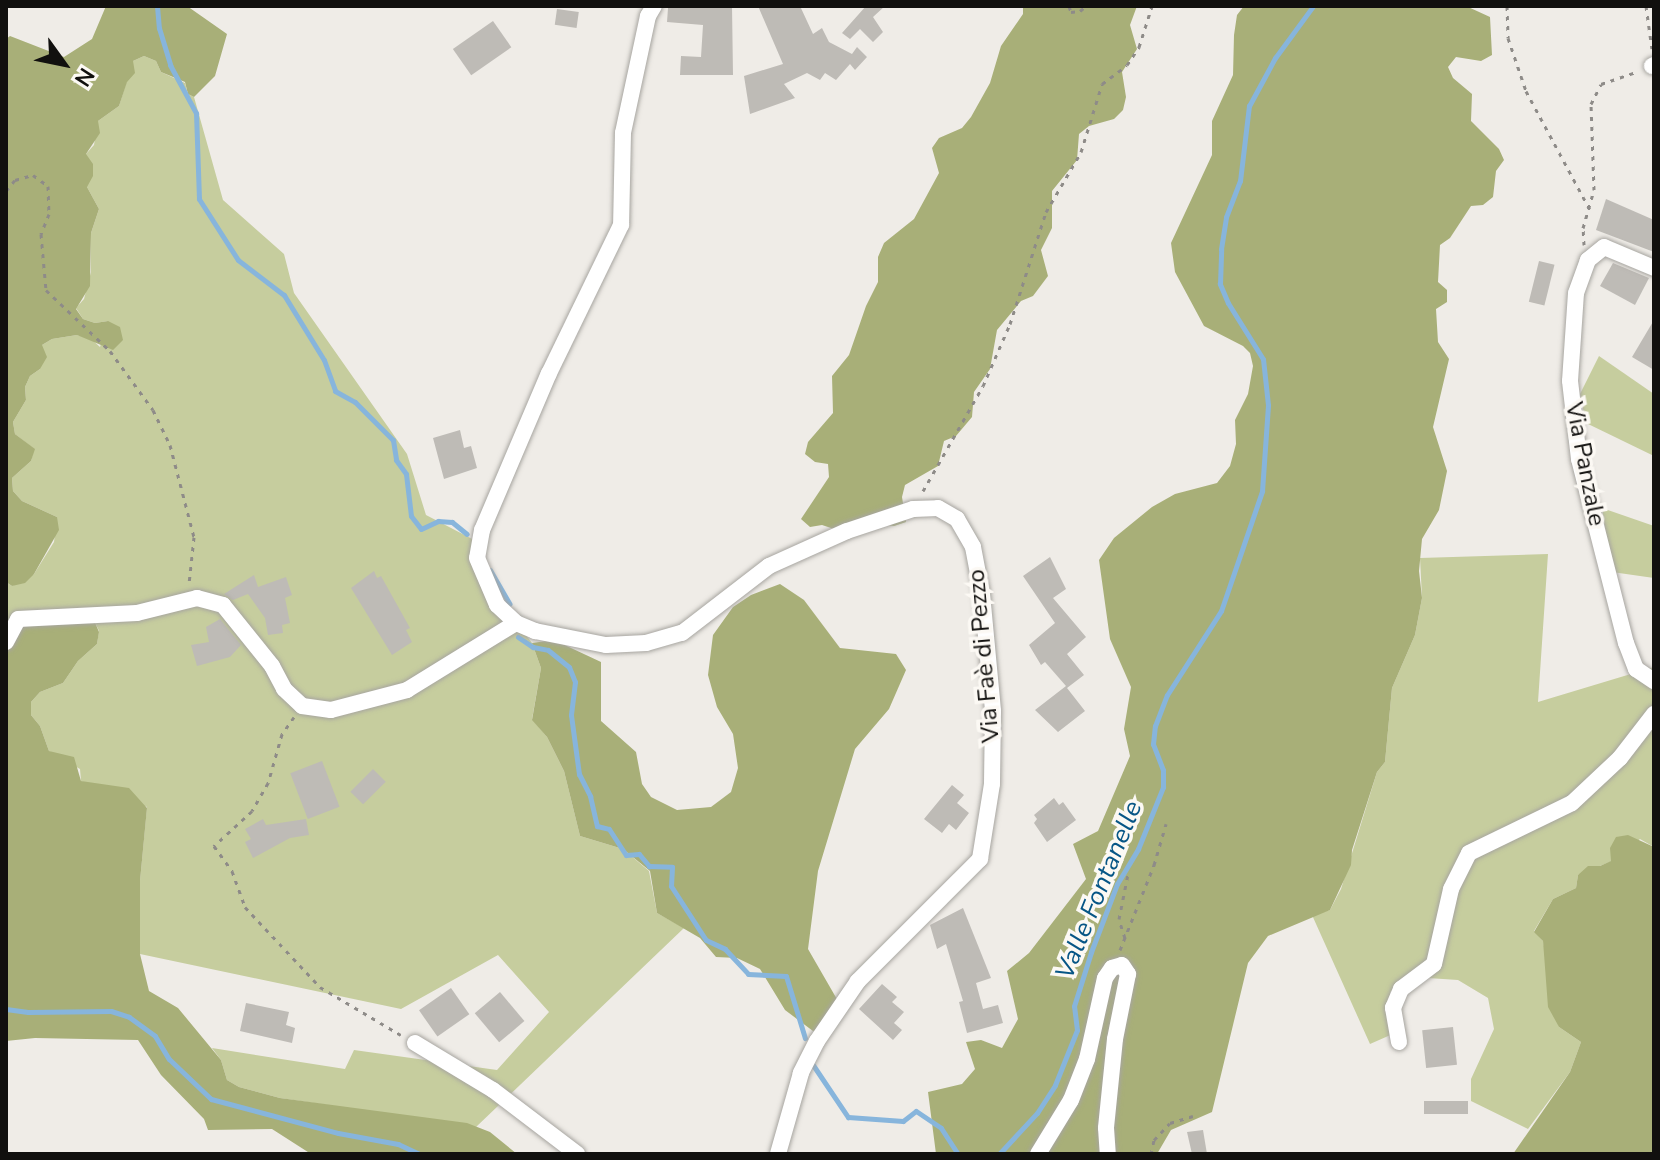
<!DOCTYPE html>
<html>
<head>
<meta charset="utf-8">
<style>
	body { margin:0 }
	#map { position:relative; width:1660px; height:1160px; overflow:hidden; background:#efece7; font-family:"Nunito Sans",sans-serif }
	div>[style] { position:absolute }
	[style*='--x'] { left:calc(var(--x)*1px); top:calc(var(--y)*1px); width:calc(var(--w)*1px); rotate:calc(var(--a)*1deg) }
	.green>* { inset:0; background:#c6cd9e }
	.forest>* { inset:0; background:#a8af78 }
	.stream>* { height:5px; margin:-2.5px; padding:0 2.5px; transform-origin:2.5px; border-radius:2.5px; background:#87b5dc }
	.building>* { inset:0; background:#bebbb6; transform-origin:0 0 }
	.path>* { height:3px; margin-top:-1.5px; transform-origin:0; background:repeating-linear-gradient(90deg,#8e8b88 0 4px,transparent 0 10px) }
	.roads { filter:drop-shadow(0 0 2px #a7a5a0) drop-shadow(0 0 2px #a7a5a0) }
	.minor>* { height:16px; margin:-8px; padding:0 8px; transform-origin:8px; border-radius:8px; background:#fff }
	span { translate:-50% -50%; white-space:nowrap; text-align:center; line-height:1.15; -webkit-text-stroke:7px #fcf9f4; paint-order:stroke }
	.street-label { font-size:24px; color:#11100e }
	.water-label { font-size:26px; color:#075686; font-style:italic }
	.frame { position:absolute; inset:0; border:8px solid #11100e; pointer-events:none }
	.north { position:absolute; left:24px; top:24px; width:80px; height:80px; -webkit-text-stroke:6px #fcf9f4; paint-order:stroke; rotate:123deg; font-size:22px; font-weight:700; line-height:32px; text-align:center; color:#11100e }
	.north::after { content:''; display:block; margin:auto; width:28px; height:36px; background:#11100e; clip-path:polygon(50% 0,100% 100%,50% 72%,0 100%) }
</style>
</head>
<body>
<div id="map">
	<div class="green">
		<i style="clip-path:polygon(144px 56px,156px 61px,161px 72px,185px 83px,188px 94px,194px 97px,223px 200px,284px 254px,294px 293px,407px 454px,426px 515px,478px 542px,507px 611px,532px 643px,541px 668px,532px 719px,547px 737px,564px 771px,580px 836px,623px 849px,649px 871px,657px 913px,684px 928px,476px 1127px,280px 1098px,239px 1087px,227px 1080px,221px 1060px,212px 1048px,345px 1069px,354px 1050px,497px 1070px,549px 1012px,498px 955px,401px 1009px,140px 954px,140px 881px,147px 807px,81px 781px,80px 769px,49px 751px,40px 726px,31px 715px,31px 702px,40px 692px,63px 683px,78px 661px,97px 644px,99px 631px,94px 620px,6px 626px,6px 582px,12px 586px,34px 574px,54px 542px,57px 517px,22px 501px,13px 491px,12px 478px,31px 461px,34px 449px,15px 434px,13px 422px,26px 400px,25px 387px,30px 376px,40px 369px,42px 345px,52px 339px,77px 335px,90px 338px,100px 347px,108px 321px,95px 323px,83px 319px,76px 308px,84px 299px,91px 272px,91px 233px,99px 209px,87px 187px,86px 154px,94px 145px,98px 121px,119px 106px,133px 61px)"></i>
		<i style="clip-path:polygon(1599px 356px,1654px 394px,1654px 456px,1586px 423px,1580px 394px)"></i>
		<i style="clip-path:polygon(1602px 508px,1654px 526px,1654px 578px,1612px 572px)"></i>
		<i style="clip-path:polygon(1548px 554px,1538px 702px,1654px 667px,1654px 847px,1640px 839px,1612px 861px,1578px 875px,1576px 888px,1553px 899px,1534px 931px,1543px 941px,1559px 1027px,1581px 1042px,1570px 1072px,1528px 1129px,1471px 1101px,1471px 1079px,1494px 1029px,1488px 998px,1458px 980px,1413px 977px,1390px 992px,1395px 1033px,1370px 1044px,1312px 915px,1330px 910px,1341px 889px,1377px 772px,1385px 762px,1392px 688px,1415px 635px,1422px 598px,1420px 558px)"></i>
	</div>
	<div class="forest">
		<i style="clip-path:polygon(106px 6px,187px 6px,227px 34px,215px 76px,194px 97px,188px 94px,185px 82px,161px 72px,156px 61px,144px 56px,133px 61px,135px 73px,127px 82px,119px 106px,98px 121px,100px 133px,86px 154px,93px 164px,93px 176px,87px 187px,99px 209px,91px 233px,90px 286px,76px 309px,83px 319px,95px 323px,108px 321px,120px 327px,123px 340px,113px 350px,77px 335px,52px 339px,42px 345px,47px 357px,40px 369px,30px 376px,25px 387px,26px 400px,13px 422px,15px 434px,35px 449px,31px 461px,12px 478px,13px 491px,22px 501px,57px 517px,59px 530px,34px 574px,25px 583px,12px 586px,6px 582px,6px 39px,10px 36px,64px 57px,92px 39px)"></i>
		<i style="clip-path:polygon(1023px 6px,1137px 6px,1130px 25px,1137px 49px,1122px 72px,1126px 97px,1123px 110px,1114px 119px,1089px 126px,1079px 134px,1077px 160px,1052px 191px,1052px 228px,1041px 250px,1048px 276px,1033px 296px,1021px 301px,997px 330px,990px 369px,974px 392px,972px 417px,956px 436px,944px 441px,938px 466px,905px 485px,902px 497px,906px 522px,894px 526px,869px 523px,846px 533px,822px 525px,810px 527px,801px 519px,829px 477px,828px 464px,815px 462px,805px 454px,808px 442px,833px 413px,832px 376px,849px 355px,866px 306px,878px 282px,878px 257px,884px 243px,914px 219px,939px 173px,932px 148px,939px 138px,962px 128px,971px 117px,990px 83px,1001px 46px,1023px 14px)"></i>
		<i style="clip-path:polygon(1244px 6px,1466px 6px,1490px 17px,1492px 55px,1481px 61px,1456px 57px,1448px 67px,1453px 78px,1472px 94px,1471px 121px,1499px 149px,1504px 160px,1496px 171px,1493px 197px,1483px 205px,1471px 206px,1450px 238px,1440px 245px,1438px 282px,1447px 290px,1447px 302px,1436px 309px,1438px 342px,1449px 359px,1433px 427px,1447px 471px,1439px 510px,1422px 539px,1419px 571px,1422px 598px,1415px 635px,1392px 688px,1385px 762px,1377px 772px,1352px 850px,1351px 865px,1330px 910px,1268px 936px,1248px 963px,1212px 1112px,1171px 1130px,1157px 1154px,1039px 1154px,1032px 1150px,1028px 1154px,936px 1154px,928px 1092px,962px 1084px,975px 1069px,966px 1042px,981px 1040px,1002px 1048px,1018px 1019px,1007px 971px,1029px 953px,1086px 879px,1073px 844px,1098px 831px,1130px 756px,1124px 729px,1131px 687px,1110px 639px,1099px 560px,1114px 538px,1152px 507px,1175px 494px,1217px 483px,1230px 466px,1236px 444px,1235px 420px,1248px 394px,1253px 366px,1250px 353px,1243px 346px,1204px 326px,1175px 272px,1171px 243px,1212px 155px,1212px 121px,1233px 75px,1234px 35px,1237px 15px)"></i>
		<i style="clip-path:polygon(780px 584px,804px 600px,840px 648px,896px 654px,906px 670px,889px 709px,855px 749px,818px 871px,808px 949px,838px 1001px,824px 1033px,813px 1031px,785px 1010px,760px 969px,737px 958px,716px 957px,700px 938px,657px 913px,650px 871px,623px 849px,580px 836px,564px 771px,547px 737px,532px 720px,541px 668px,532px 643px,554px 640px,601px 662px,601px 721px,636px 752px,642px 784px,651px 797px,677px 810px,711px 807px,731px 792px,738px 768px,733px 734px,717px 707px,708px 675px,713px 635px,733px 607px,751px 595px)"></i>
		<i style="clip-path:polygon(94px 620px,99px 632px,97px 644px,78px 661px,63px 683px,40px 692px,31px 702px,31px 715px,40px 726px,49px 751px,74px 757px,81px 781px,129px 788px,147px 808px,140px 881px,140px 954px,149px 991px,178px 1008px,221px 1060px,227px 1080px,239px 1087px,280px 1098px,467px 1123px,490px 1132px,517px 1154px,311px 1154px,272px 1129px,208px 1130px,204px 1119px,161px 1075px,138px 1040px,35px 1038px,6px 1041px,6px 626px)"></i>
		<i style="clip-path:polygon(1628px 835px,1654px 847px,1654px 1154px,1513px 1154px,1570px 1072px,1581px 1042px,1559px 1027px,1548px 1007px,1543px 941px,1534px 932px,1553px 899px,1576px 888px,1578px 875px,1588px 866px,1600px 866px,1611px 861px,1610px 848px,1616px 837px)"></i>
	</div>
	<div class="stream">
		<i style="--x:157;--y:6;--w:22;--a:85"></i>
		<i style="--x:159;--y:28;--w:39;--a:73"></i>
		<i style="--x:170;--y:65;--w:55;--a:61.6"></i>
		<i style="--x:196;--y:113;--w:86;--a:88"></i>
		<i style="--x:199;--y:199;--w:72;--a:57.4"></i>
		<i style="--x:238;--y:260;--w:58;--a:37.3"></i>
		<i style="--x:284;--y:295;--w:76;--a:58.4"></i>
		<i style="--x:324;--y:360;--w:33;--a:70"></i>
		<i style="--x:335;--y:391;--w:23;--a:29"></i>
		<i style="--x:355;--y:402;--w:54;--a:45"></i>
		<i style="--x:393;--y:440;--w:20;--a:81"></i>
		<i style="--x:396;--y:460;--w:17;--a:54"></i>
		<i style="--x:406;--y:474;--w:42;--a:83.2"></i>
		<i style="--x:411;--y:516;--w:16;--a:52"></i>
		<i style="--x:421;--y:529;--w:19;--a:-25"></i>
		<i style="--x:438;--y:521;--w:14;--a:4"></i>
		<i style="--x:452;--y:522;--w:19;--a:39"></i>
		<i style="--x:490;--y:570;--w:39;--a:60"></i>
		<i style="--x:518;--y:637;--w:18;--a:34"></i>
		<i style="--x:533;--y:647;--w:15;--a:11"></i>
		<i style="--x:548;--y:650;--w:27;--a:39"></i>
		<i style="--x:569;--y:667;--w:16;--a:68"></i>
		<i style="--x:575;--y:682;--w:33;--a:97"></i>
		<i style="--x:571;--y:715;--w:60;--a:82.3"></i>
		<i style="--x:579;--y:774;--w:25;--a:63"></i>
		<i style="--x:590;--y:796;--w:31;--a:77"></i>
		<i style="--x:597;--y:826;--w:12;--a:14"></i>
		<i style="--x:609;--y:829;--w:31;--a:57"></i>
		<i style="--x:626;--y:855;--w:13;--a:-4"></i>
		<i style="--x:639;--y:854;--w:16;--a:50"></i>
		<i style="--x:649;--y:866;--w:23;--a:2"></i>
		<i style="--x:672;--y:867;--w:19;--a:93"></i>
		<i style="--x:671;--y:886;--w:64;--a:57.1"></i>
		<i style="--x:706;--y:940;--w:21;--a:25"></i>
		<i style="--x:725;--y:949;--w:34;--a:47"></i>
		<i style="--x:748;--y:974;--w:38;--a:3"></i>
		<i style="--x:786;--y:976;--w:65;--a:73"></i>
		<i style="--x:6;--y:1009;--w:22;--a:8"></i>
		<i style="--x:28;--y:1012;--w:83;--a:-0.7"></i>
		<i style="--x:111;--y:1011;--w:19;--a:18"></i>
		<i style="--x:129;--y:1017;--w:32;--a:36"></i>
		<i style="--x:155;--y:1036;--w:27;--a:59"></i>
		<i style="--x:169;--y:1059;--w:58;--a:43.6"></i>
		<i style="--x:211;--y:1099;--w:131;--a:15"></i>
		<i style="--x:338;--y:1133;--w:61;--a:10.4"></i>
		<i style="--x:398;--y:1144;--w:23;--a:25"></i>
		<i style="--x:813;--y:1065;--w:63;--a:56.1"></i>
		<i style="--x:848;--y:1117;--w:55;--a:4.2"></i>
		<i style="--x:903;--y:1121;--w:16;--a:-38"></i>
		<i style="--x:916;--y:1111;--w:30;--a:34"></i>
		<i style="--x:941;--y:1128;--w:31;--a:57"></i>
		<i style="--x:999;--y:1154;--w:56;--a:-47.2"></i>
		<i style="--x:1037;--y:1113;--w:33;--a:-57"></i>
		<i style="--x:1055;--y:1085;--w:59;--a:-68.2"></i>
		<i style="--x:1077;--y:1030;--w:24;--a:-97"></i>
		<i style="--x:1074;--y:1006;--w:57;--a:-72.5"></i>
		<i style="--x:1091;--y:952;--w:73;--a:-69.1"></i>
		<i style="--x:1117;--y:884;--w:41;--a:-59"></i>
		<i style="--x:1138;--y:849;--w:67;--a:-68"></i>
		<i style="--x:1163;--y:787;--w:17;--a:-90"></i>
		<i style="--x:1163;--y:770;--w:28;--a:-111"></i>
		<i style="--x:1153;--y:744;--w:18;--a:-84"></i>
		<i style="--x:1155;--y:726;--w:33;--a:-69"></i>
		<i style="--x:1167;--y:695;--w:100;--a:-57.3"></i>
		<i style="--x:1221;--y:611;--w:127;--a:-71.1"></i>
		<i style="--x:1262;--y:491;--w:86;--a:-86"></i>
		<i style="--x:1268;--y:405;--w:46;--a:-96.2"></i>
		<i style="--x:1263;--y:359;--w:66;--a:-122"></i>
		<i style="--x:1228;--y:303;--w:21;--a:-113"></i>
		<i style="--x:1220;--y:284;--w:35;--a:-88"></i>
		<i style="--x:1221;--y:249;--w:32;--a:-81"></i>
		<i style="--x:1226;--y:217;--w:39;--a:-69"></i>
		<i style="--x:1240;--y:181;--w:76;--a:-83.2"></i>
		<i style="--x:1249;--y:106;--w:55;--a:-61.6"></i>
		<i style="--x:1275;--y:58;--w:64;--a:-53.8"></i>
	</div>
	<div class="building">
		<i style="clip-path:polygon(732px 6px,733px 75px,680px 75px,681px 56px,701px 57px,703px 25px,667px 22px,668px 8px)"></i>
		<i style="clip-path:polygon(758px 6px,800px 6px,813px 34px,822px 28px,829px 42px,852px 54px,857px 47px,867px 57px,855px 70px,850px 64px,836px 80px,825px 73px,820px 80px,807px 73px,784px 84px,795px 98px,750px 114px,744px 76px,783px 64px)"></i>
		<i style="clip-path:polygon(866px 6px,885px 6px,873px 17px,883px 32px,873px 42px,860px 29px,850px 39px,842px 33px)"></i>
		<i style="left:557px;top:9px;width:22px;height:16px;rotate:8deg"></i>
		<i style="left:493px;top:21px;width:32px;height:49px;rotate:55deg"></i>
		<i style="clip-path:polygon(1606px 199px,1654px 220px,1654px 252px,1596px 230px)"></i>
		<i style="left:1539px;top:261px;width:16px;height:42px;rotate:14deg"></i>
		<i style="clip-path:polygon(1613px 263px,1649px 278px,1635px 305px,1600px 286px)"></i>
		<i style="clip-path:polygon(1654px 320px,1654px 370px,1632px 357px)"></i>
		<i style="clip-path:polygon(460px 430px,464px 448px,471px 446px,477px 468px,444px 479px,433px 438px)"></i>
		<i style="clip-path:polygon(1050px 557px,1066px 589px,1053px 598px,1086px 637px,1067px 654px,1084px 675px,1067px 688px,1085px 711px,1058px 732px,1035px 710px,1066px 686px,1045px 662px,1041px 665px,1029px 645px,1055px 623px,1023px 576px)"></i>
		<i style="clip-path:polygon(374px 571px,377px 578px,381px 576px,410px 628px,406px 630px,412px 642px,392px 655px,351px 588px)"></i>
		<i style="clip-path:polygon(254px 575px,258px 587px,286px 577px,292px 595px,285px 598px,290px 623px,282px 625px,283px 633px,268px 635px,265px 618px,248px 594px,233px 600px,224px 594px)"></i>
		<i style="clip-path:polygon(220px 619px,241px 645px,230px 657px,197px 666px,191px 645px,209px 642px,206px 627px)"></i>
		<i style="left:322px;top:761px;width:49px;height:34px;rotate:69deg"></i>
		<i style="left:373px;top:769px;width:18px;height:32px;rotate:45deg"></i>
		<i style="clip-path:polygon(952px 785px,964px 795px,957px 803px,969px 813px,956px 830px,949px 824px,942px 833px,924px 819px)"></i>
		<i style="clip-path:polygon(1054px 798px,1059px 805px,1063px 802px,1076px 820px,1047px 842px,1034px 823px,1037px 819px,1034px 815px)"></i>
		<i style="clip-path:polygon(263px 819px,266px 825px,306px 819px,309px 835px,290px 838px,253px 858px,245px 842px,251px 839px,245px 829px)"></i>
		<i style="clip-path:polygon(963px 908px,991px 978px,976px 983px,983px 1009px,998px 1005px,1003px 1023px,967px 1033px,959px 1002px,963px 1001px,946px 944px,937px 949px,930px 925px)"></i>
		<i style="clip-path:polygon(882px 984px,897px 997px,892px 1002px,904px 1012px,894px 1023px,902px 1030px,893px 1040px,859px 1009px)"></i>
		<i style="left:451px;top:988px;width:32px;height:39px;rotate:55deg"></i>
		<i style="left:500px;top:992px;width:38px;height:33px;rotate:50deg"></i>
		<i style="clip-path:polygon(246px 1003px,289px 1012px,286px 1025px,295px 1028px,292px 1043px,240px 1031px)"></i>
		<i style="left:1453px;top:1027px;width:38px;height:31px;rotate:84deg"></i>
		<i style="left:1468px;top:1101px;width:13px;height:44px;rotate:90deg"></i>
		<i style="clip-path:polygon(1203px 1130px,1207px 1154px,1192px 1154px,1187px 1132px)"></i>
	</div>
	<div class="path">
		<i style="--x:1069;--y:6;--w:6;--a:72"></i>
		<i style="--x:1071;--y:12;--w:9;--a:-6"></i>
		<i style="--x:1080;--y:11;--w:8;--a:-40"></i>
		<i style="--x:1507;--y:6;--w:32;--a:88"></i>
		<i style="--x:1508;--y:38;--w:56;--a:71.2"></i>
		<i style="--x:1526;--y:91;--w:135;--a:61.7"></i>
		<i style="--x:1646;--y:6;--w:43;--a:82.1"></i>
		<i style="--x:6;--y:191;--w:14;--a:-51"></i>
		<i style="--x:15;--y:180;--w:19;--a:-16"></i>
		<i style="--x:33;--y:175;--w:19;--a:36"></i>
		<i style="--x:48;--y:186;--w:28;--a:88"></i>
		<i style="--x:49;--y:214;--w:22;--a:112"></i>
		<i style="--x:41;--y:234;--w:56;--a:84.9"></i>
		<i style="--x:46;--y:290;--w:88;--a:43.6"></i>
		<i style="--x:110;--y:351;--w:73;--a:53.9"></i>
		<i style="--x:153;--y:410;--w:39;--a:64"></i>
		<i style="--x:170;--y:445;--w:95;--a:75.4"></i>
		<i style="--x:194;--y:537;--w:47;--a:96.1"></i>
		<i style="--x:1584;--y:245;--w:17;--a:-93"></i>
		<i style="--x:1583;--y:228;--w:40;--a:-74"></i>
		<i style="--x:1594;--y:190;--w:86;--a:-92"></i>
		<i style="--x:1591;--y:104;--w:22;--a:-63"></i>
		<i style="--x:1601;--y:84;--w:39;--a:-19"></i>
		<i style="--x:923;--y:491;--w:121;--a:-60.3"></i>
		<i style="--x:983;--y:386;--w:68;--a:-66.5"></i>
		<i style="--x:1010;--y:324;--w:118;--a:-72.2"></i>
		<i style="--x:1046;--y:212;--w:69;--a:-59.7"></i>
		<i style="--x:1081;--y:152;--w:71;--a:-72.8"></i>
		<i style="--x:1102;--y:84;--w:31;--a:-37"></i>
		<i style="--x:1127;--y:65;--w:22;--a:-56"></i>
		<i style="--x:1139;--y:47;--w:43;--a:-72.4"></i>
		<i style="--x:294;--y:717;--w:21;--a:125"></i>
		<i style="--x:282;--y:734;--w:51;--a:105.9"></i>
		<i style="--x:268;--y:783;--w:32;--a:120"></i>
		<i style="--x:252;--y:811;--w:52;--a:137.4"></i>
		<i style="--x:214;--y:846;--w:31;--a:54"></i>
		<i style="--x:232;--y:871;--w:38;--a:70"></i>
		<i style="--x:245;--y:907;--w:110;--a:46.8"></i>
		<i style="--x:320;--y:987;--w:94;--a:30.7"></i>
		<i style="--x:1125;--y:938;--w:20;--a:-108"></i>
		<i style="--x:1119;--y:919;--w:46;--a:-78.7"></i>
		<i style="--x:1120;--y:950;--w:92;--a:-68.2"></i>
		<i style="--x:1154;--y:865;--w:43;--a:-73.7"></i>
		<i style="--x:1151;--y:1154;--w:14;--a:-78"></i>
		<i style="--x:1154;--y:1140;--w:23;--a:-47"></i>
		<i style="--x:1170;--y:1123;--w:24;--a:-17"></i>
	</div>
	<div class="roads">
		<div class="minor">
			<i style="--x:654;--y:6;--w:12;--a:121"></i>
			<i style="--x:648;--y:16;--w:120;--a:102.1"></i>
			<i style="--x:623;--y:133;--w:92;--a:91.2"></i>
			<i style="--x:621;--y:225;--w:165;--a:115.9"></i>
			<i style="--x:549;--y:373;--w:171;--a:113.1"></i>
			<i style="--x:482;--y:530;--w:28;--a:100"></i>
			<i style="--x:477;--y:558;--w:51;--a:66.9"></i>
			<i style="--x:497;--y:605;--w:26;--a:43"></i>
			<i style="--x:516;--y:623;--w:21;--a:23"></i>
			<i style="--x:535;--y:631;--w:72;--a:11.2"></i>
			<i style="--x:606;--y:645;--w:40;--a:-2.9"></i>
			<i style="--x:646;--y:643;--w:37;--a:-16"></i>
			<i style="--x:682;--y:633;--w:110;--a:-37.6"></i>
			<i style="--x:769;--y:566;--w:85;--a:-24.2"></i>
			<i style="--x:847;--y:531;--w:70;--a:-18.4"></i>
			<i style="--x:913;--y:509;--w:25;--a:-2"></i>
			<i style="--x:938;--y:508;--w:22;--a:30"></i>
			<i style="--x:957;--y:519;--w:32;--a:60"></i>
			<i style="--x:973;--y:547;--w:48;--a:79.2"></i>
			<i style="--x:982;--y:594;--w:118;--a:84.6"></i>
			<i style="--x:993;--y:711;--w:73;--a:90.8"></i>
			<i style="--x:992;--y:784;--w:76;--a:99.1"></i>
			<i style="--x:980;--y:859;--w:173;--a:135"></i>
			<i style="--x:858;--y:981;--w:73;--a:124.3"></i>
			<i style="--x:817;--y:1041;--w:36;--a:117"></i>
			<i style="--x:801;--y:1073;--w:84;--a:105.9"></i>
			<i style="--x:1652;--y:66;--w:2;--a:-27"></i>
			<i style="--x:1654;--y:268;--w:54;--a:-157.2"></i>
			<i style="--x:1604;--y:247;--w:21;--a:141"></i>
			<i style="--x:1588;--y:260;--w:35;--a:110"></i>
			<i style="--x:1576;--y:293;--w:88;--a:93.9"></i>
			<i style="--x:1570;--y:381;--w:79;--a:83.4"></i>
			<i style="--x:1579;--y:459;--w:190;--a:75.7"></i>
			<i style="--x:1626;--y:643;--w:28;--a:69"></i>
			<i style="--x:1636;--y:669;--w:22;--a:34"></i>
			<i style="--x:6;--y:642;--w:26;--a:-62"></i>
			<i style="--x:18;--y:619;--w:119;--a:-2.9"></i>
			<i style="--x:137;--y:613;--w:62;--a:-14"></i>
			<i style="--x:197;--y:598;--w:27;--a:15"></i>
			<i style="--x:223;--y:605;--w:78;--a:51.2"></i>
			<i style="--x:272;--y:666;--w:26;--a:62"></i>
			<i style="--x:284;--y:689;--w:25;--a:43"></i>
			<i style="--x:302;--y:706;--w:29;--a:8"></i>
			<i style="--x:331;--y:710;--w:79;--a:-14.7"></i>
			<i style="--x:407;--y:690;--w:128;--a:-31.6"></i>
			<i style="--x:1399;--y:1042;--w:35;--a:-100"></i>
			<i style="--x:1393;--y:1008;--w:21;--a:-67"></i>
			<i style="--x:1401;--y:989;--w:41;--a:-37.1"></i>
			<i style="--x:1434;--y:964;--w:77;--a:-77.2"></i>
			<i style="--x:1451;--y:889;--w:40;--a:-63.4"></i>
			<i style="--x:1469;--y:853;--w:114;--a:-25.9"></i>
			<i style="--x:1572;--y:803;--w:66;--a:-43.2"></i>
			<i style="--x:1620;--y:758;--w:56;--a:-52.3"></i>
			<i style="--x:415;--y:1043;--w:91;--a:31.1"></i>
			<i style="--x:493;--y:1090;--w:106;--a:37.3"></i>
			<i style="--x:1038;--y:1154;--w:63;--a:-58.6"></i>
			<i style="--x:1071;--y:1100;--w:44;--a:-68.7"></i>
			<i style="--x:1087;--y:1059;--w:83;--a:-77.5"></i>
			<i style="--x:1105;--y:978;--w:12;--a:-55"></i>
			<i style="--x:1112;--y:968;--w:10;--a:-17"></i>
			<i style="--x:1122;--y:965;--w:11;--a:56"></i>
			<i style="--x:1128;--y:974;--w:66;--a:101.3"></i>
			<i style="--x:1115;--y:1039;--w:89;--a:95.8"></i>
			<i style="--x:1106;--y:1128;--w:26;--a:86"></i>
		</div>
	</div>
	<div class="street-label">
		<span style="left:1585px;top:464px;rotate:79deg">Via Panzale</span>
		<span style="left:984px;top:656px;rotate:-95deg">Via Faè di Pezzo</span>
	</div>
	<div class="water-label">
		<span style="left:1099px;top:890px;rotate:-68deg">Valle Fontanelle</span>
	</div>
	<div class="frame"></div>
	<div class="north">N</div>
</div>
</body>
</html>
